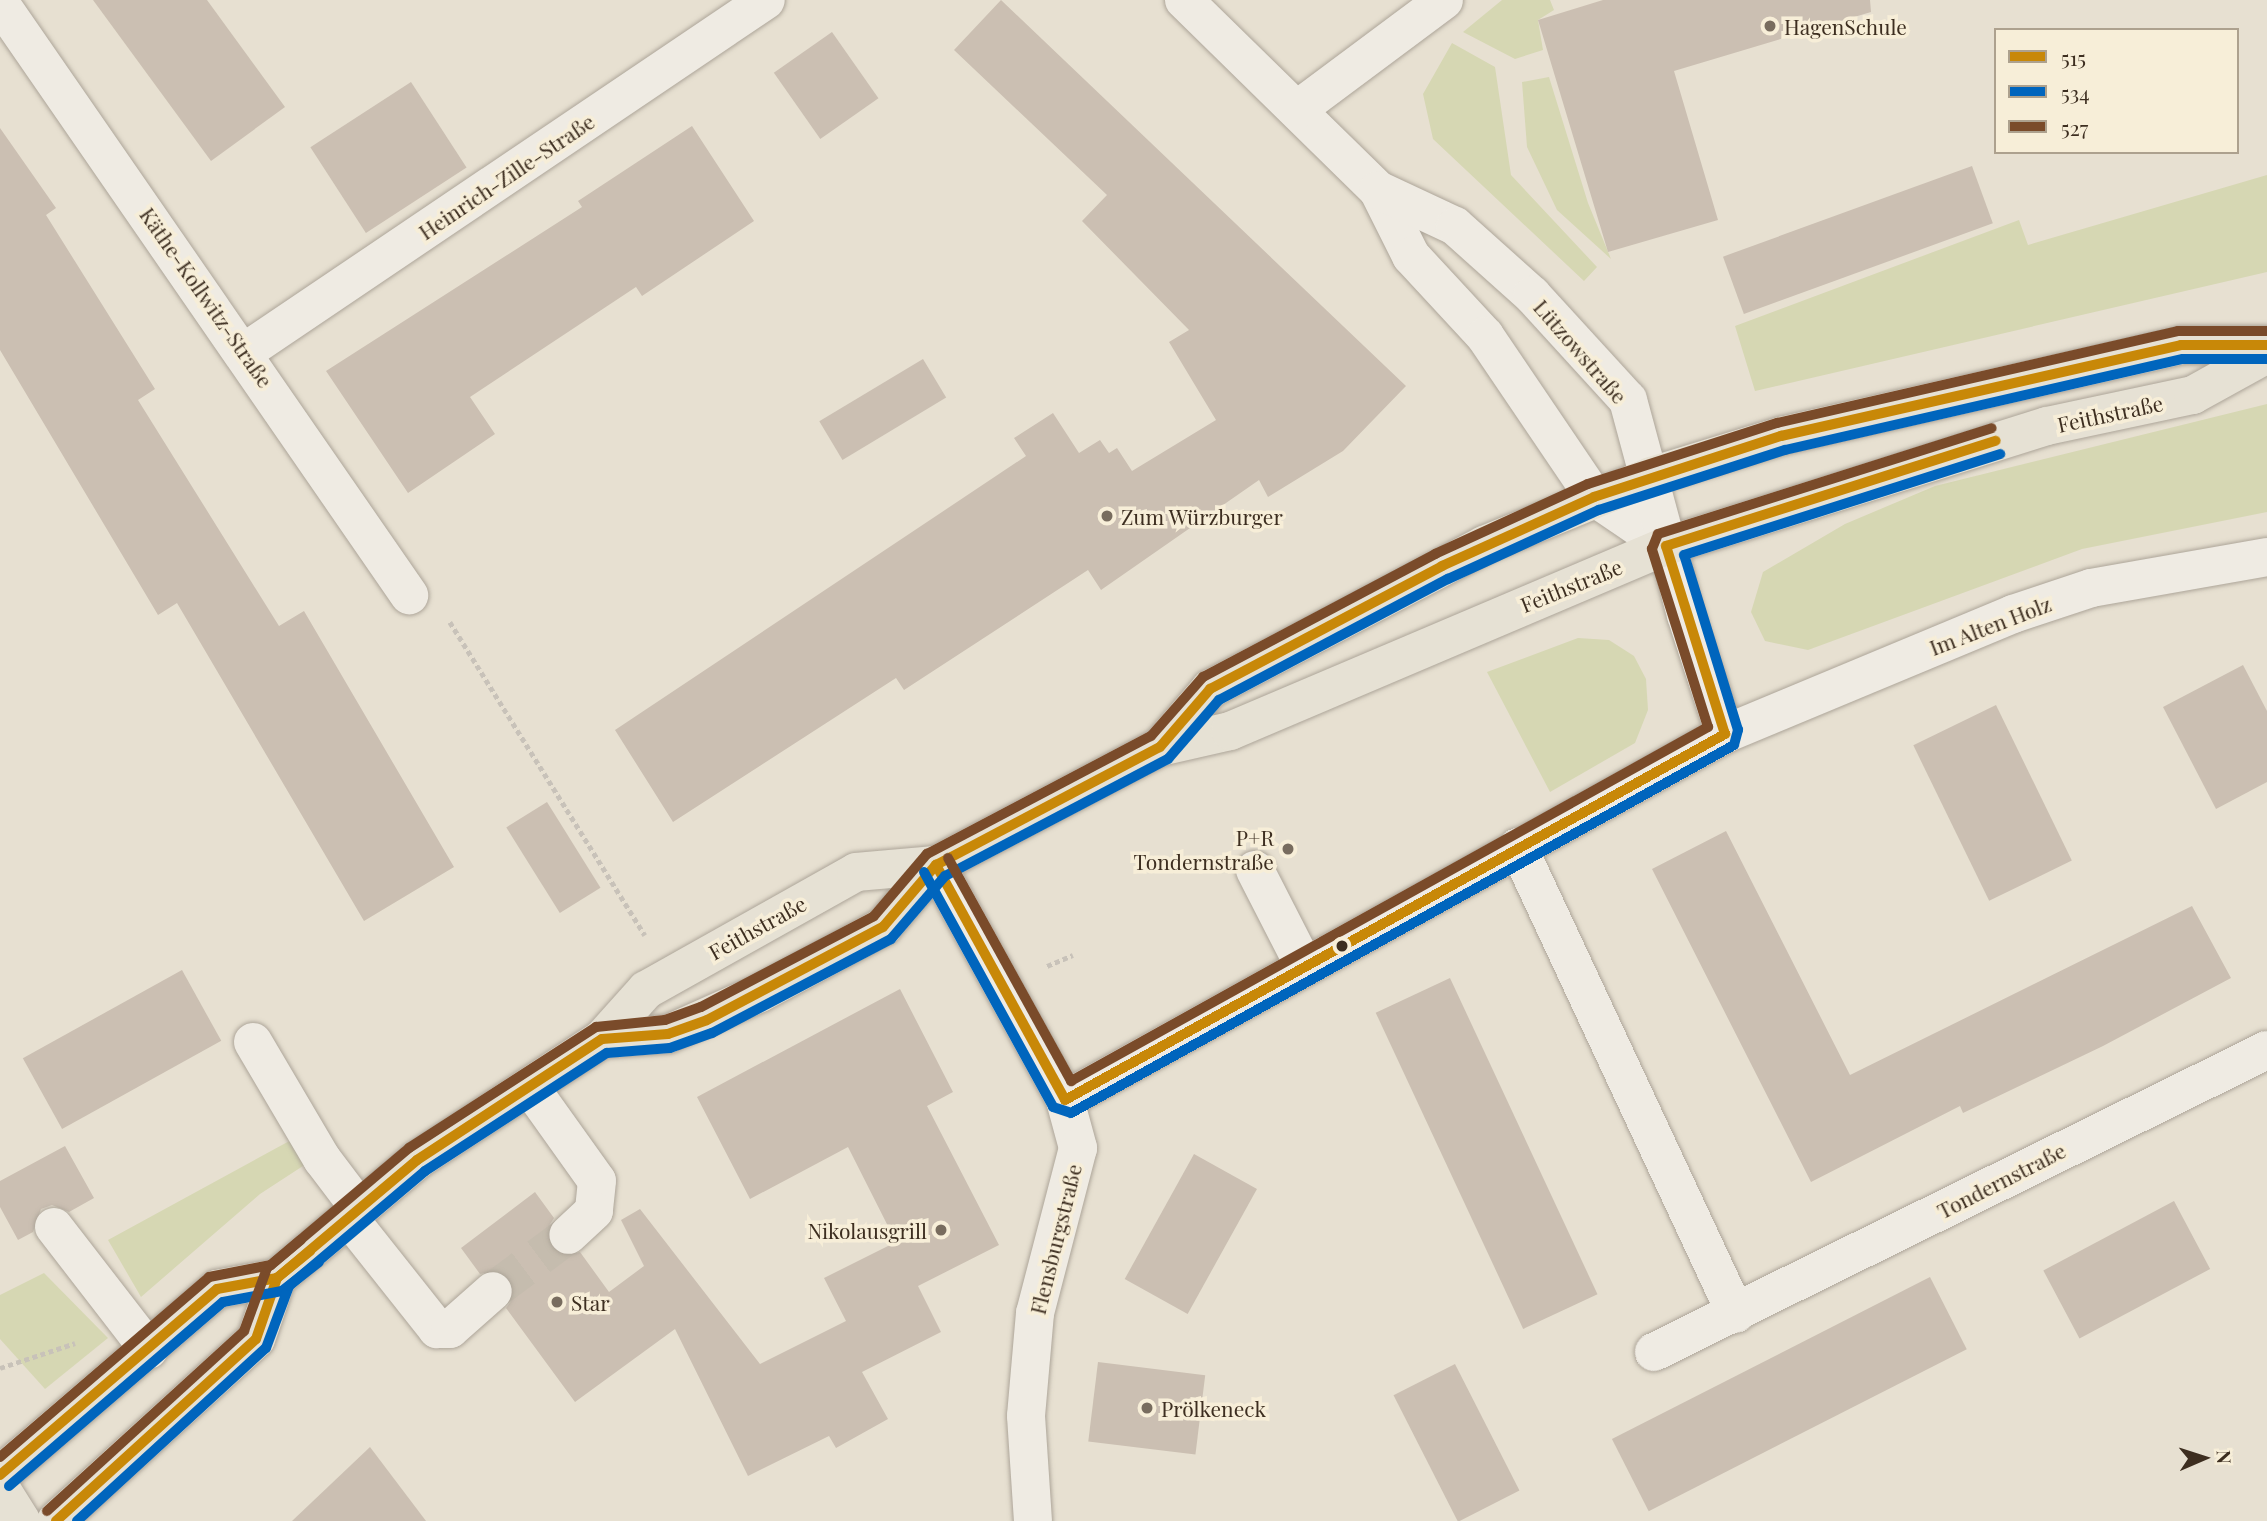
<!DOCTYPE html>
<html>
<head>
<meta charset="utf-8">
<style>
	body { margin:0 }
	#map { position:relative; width:2267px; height:1521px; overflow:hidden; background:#e7e0d1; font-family:"Playfair Display",serif }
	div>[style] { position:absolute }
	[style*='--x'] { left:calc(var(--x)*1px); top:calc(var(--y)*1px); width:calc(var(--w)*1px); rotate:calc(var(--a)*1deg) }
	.green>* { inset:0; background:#d6d7b3 }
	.building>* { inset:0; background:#cbbfb2; transform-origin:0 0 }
	.minor-tunnel>* { height:38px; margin-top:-19px; transform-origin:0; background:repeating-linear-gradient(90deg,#c5bcae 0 38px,transparent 0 57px) }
	.path>* { height:4.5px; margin-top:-2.25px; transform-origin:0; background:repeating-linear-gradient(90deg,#c8c2b9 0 5px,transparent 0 8.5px) }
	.roads { filter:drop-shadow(0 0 2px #ada599) drop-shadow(0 0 2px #ada599) }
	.minor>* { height:38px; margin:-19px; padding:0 19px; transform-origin:19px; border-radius:19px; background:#efebe3 }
	.major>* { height:38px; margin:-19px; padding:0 19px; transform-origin:19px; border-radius:19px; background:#e6e1d4 }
	.bus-1>* { height:10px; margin:-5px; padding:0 5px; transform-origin:5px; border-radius:5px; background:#c88808 }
	.bus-2>* { height:10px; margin:-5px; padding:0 5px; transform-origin:5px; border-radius:5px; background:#0065bd }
	.bus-3>* { height:10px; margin:-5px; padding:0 5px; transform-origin:5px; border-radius:5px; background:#7a4b2a }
	.dots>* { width:19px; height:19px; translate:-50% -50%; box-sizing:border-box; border:4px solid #f7eed8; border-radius:50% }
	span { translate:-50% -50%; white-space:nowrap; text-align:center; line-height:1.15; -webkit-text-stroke:7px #f7eed8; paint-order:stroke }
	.poi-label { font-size:21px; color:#3d2e20 }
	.left { translate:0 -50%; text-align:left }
	.right { translate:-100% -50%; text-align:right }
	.street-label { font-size:21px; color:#3d2e20 }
	.legend { position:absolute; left:1994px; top:28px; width:245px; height:126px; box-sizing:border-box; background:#f7eed8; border:2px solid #ada18e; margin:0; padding:9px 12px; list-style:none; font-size:21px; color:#3d2e20 }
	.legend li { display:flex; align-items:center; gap:14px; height:35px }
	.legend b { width:35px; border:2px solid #ada18e }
	.north { position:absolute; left:2169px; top:1423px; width:70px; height:70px; -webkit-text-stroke:5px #f7eed8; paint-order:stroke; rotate:87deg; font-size:19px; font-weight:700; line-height:28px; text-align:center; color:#3d2e20 }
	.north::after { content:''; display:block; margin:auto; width:24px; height:32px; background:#3d2e20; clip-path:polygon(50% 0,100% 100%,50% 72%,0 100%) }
</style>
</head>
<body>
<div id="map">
	<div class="green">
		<i style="clip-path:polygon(1502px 0,1550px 0,1554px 10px,1538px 20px,1543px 50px,1515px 59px,1463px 32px)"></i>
		<i style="clip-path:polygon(1452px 43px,1495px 67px,1511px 175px,1597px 267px,1584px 281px,1433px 139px,1423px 94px)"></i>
		<i style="clip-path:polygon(1549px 77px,1588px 203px,1611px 259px,1557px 210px,1527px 147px,1522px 82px)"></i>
		<i style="clip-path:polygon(2267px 175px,2267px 272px,1755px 391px,1735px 326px,2019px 220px,2028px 245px)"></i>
		<i style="clip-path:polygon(2267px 404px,2267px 512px,2082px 549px,1808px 650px,1765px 641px,1751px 612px,1763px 572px,1845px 524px,1935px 486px)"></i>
		<i style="clip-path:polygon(1578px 638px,1609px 640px,1634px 656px,1646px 679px,1648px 710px,1635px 743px,1550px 792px,1487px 672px)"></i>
		<i style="clip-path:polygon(293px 1139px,306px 1164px,260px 1194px,141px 1297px,108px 1240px)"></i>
		<i style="clip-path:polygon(44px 1273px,108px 1338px,45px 1389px,0 1339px,0 1295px)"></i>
	</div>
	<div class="building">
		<i style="clip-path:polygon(93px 0,207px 0,285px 107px,211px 161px)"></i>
		<i style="clip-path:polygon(1001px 0,1406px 386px,1343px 451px,1268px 497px,1259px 480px,1101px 590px,1088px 570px,904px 690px,896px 678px,673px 822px,615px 730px,1026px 456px,1014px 438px,1053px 413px,1079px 453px,1100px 440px,1109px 453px,1117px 448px,1132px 471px,1216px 420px,1169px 342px,1189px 330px,1082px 221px,1107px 195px,954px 50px)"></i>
		<i style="clip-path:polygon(1603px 0,1870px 0,1871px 12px,1674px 71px,1718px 220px,1608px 252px,1538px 20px)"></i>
		<i style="left:832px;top:32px;width:81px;height:71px;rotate:55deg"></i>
		<i style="left:411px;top:82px;width:102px;height:120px;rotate:57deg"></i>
		<i style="clip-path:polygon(692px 126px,754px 221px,642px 296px,636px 287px,470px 397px,495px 434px,408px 493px,326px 371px,582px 207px,578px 201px)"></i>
		<i style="clip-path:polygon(0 128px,56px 208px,46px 215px,155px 389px,138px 400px,279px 626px,304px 611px,454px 867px,364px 921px,177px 603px,158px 615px,0 350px)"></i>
		<i style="left:1972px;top:166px;width:61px;height:265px;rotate:70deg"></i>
		<i style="left:923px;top:359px;width:45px;height:121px;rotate:59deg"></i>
		<i style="clip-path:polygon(2243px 665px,2267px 711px,2267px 782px,2216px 809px,2163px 707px)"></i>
		<i style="left:1996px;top:705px;width:173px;height:92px;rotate:64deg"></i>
		<i style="left:547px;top:802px;width:101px;height:48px;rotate:58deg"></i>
		<i style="clip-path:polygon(1726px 831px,1850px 1075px,2192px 906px,2231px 978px,2103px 1046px,1963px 1113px,1960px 1106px,1811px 1182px,1652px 869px)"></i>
		<i style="left:182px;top:970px;width:81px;height:182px;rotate:61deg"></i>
		<i style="left:1450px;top:978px;width:349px;height:82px;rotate:65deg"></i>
		<i style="clip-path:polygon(900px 989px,953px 1092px,927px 1106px,999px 1245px,918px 1286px,941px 1332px,862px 1372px,888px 1419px,836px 1448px,829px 1436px,748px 1476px,675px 1329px,575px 1402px,506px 1308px,514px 1297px,510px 1277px,499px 1270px,480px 1274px,461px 1248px,535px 1192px,554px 1218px,547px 1229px,552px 1249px,562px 1256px,580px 1252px,609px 1292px,644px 1266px,621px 1220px,640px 1209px,760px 1364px,846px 1321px,824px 1278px,896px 1242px,848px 1147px,750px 1199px,697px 1097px)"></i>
		<i style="clip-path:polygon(65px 1146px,94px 1198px,69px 1212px,52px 1205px,41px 1209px,33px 1232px,18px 1240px,0 1207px,0 1181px)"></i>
		<i style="left:1194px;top:1154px;width:72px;height:143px;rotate:29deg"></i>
		<i style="left:2174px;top:1201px;width:77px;height:148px;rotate:62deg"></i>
		<i style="left:1930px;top:1277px;width:81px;height:357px;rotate:63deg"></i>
		<i style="left:1098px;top:1362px;width:108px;height:80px;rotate:7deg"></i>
		<i style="left:1455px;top:1364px;width:142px;height:69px;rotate:63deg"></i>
		<i style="clip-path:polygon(370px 1447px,426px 1521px,292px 1521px)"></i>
	</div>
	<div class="minor-tunnel">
		<i style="--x:493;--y:1291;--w:94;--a:-36.7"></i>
	</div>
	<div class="path">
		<i style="--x:450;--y:622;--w:369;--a:58.1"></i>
		<i style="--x:1047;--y:966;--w:28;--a:-23"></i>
		<i style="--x:0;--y:1368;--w:79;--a:-18.4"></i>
	</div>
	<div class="roads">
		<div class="minor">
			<i style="--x:1184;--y:0;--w:272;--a:44.4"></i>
			<i style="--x:1378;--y:190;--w:74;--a:63.4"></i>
			<i style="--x:1411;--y:256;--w:109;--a:47.2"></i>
			<i style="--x:1485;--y:336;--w:194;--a:55.9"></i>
			<i style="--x:1594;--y:497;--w:87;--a:34.2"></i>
			<i style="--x:0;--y:3;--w:720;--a:55.36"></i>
			<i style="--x:1298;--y:109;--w:182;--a:-36.7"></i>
			<i style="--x:1378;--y:190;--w:85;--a:25.1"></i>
			<i style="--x:1455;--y:226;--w:103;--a:41.9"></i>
			<i style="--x:1532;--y:295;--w:142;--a:47.6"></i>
			<i style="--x:1628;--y:400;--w:223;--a:74.9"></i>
			<i style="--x:1686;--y:615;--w:125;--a:71.9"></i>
			<i style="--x:246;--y:351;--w:627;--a:-34.02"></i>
			<i style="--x:1518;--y:847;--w:515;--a:64.98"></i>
			<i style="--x:936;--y:865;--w:268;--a:61.2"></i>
			<i style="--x:1065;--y:1100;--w:50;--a:74.8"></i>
			<i style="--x:1078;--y:1148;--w:171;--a:104.6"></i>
			<i style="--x:1035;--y:1313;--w:103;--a:95"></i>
			<i style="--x:1026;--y:1416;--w:105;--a:86.2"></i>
			<i style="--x:1255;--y:870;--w:106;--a:62.9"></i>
			<i style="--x:253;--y:1042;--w:136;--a:59.5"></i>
			<i style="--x:322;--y:1159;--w:61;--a:52.9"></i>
			<i style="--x:530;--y:1087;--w:115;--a:54.5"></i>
			<i style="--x:597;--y:1181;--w:30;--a:96"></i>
			<i style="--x:594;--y:1211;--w:35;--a:137"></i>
			<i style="--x:1065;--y:1100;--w:755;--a:-29.01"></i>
			<i style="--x:1725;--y:734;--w:312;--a:-22.6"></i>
			<i style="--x:2013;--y:614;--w:82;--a:-18.4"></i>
			<i style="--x:2091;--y:588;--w:179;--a:-10"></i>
			<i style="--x:349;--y:1218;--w:142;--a:51.6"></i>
			<i style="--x:437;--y:1329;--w:13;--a:0"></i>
			<i style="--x:450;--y:1329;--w:57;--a:-41.5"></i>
			<i style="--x:54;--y:1227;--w:155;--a:52.3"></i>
			<i style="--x:1654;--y:1352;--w:683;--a:-26.23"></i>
		</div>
		<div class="major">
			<i style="--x:1160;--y:747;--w:77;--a:-49.2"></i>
			<i style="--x:1210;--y:689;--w:310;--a:-27.7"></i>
			<i style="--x:1484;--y:545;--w:181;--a:-22.4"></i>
			<i style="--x:1651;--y:476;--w:136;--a:-17.1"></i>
			<i style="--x:1781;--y:436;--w:410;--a:-12.8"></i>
			<i style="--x:2181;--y:345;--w:86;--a:0"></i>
			<i style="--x:602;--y:1039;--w:66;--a:-4.3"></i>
			<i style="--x:668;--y:1034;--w:101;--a:-24"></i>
			<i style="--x:760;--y:993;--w:140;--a:-28.2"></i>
			<i style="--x:883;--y:927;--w:82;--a:-49.5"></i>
			<i style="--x:936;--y:865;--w:253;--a:-27.8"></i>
			<i style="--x:1160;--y:747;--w:72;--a:-12.9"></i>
			<i style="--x:1230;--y:731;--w:474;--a:-23"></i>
			<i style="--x:1666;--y:546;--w:399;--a:-17.5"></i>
			<i style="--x:2047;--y:426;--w:149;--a:-12"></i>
			<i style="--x:2193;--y:395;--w:85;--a:-29"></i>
			<i style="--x:0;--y:1475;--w:286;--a:-40.6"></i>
			<i style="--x:217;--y:1289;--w:61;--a:-10.4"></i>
			<i style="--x:277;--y:1278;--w:183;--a:-40.1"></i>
			<i style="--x:417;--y:1160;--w:221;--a:-33.2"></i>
			<i style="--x:602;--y:1039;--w:66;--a:-48.1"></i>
			<i style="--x:646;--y:990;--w:241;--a:-29.3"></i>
			<i style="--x:856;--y:872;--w:80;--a:-5"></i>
			<i style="--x:0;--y:1487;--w:40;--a:58"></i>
			<i style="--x:56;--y:1521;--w:270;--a:-42.3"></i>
			<i style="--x:256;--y:1339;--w:65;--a:-71"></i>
		</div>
	</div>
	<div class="bus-1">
		<i style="--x:1666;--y:546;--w:346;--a:-17.7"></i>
		<i style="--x:1666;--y:546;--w:197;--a:72.6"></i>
		<i style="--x:936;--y:865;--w:268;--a:61.2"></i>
		<i style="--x:1065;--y:1100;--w:755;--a:-29.01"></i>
		<i style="--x:0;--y:1475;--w:286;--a:-40.6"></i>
		<i style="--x:217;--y:1289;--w:61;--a:-10.4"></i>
		<i style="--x:277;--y:1278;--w:43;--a:-39.3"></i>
		<i style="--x:56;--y:1521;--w:270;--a:-42.3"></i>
		<i style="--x:256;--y:1339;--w:65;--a:-71"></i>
		<i style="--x:277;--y:1278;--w:183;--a:-40.1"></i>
		<i style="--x:417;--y:1160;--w:221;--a:-33.2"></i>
		<i style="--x:602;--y:1039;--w:66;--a:-4.3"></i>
		<i style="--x:668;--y:1034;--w:41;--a:-19.7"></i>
		<i style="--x:707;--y:1020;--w:199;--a:-27.9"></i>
		<i style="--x:883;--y:927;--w:82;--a:-49.5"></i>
		<i style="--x:936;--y:865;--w:253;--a:-27.8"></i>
		<i style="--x:1160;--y:747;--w:77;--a:-49.2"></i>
		<i style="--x:1210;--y:689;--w:263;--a:-27.9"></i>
		<i style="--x:1442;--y:566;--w:167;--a:-24.4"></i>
		<i style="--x:1594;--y:497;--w:197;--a:-18.1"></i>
		<i style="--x:1781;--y:436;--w:410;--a:-12.8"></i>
		<i style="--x:2181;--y:345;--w:86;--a:0"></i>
	</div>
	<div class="bus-2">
		<i style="--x:924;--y:872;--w:268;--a:61.2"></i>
		<i style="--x:1053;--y:1107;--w:19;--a:18"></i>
		<i style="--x:1071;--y:1113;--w:758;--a:-29.03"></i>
		<i style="--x:1734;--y:745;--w:16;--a:-75"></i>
		<i style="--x:1738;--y:730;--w:183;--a:-107.1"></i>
		<i style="--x:1684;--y:555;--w:332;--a:-17.7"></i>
		<i style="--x:9;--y:1486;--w:282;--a:-40.7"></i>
		<i style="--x:223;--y:1302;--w:60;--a:-10.6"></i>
		<i style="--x:282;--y:1291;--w:47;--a:-38.1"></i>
		<i style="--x:77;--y:1521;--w:256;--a:-42.5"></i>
		<i style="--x:266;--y:1348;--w:66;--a:-69.6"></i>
		<i style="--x:289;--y:1286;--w:178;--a:-40.2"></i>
		<i style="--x:425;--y:1171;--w:217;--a:-33"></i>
		<i style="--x:607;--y:1053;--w:63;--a:-4.5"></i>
		<i style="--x:670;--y:1048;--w:45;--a:-19.7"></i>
		<i style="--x:712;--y:1033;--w:202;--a:-27.7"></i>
		<i style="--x:891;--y:939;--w:83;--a:-49.4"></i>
		<i style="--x:945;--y:876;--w:252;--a:-27.7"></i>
		<i style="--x:1168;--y:759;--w:78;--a:-49.2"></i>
		<i style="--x:1219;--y:700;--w:259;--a:-27.9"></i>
		<i style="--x:1448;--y:579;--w:166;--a:-24.6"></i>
		<i style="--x:1599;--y:510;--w:195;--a:-17.9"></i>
		<i style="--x:1785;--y:450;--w:408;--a:-12.9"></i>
		<i style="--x:2183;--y:359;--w:84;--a:0"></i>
	</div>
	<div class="bus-3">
		<i style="--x:948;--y:858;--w:255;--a:61.1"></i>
		<i style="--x:1071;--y:1081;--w:729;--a:-29.06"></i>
		<i style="--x:1708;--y:727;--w:187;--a:-107.5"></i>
		<i style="--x:1652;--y:549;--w:16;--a:-68"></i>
		<i style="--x:1658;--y:534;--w:350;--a:-17.6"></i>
		<i style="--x:0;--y:1457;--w:276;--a:-40.7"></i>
		<i style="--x:209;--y:1277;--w:63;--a:-11"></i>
		<i style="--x:271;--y:1265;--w:39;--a:-40"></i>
		<i style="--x:47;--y:1511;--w:267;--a:-42.4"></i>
		<i style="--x:244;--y:1331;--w:67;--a:-69.9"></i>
		<i style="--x:267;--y:1268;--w:186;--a:-40.2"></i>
		<i style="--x:409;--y:1148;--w:223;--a:-32.9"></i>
		<i style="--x:596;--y:1027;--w:69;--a:-5.8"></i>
		<i style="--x:665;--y:1020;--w:38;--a:-20"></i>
		<i style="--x:701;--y:1007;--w:195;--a:-27.7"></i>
		<i style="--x:874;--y:916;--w:82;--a:-49.5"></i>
		<i style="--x:927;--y:854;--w:253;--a:-27.8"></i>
		<i style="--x:1151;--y:736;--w:79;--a:-48.6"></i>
		<i style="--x:1203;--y:677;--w:263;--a:-27.9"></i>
		<i style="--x:1435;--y:554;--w:168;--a:-24.6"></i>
		<i style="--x:1588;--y:484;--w:199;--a:-17.9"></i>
		<i style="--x:1777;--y:423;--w:411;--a:-12.9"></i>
		<i style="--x:2178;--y:331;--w:89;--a:0"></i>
	</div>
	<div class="dots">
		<i style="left:1770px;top:26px;background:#786c5e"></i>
		<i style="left:1107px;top:516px;background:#786c5e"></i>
		<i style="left:1288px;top:849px;background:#786c5e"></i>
		<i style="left:1342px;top:946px;background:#3d2e20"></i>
		<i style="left:941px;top:1230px;background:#786c5e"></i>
		<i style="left:557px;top:1302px;background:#786c5e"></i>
		<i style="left:1147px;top:1408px;background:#786c5e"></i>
	</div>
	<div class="poi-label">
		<span class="left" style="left:1784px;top:26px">HagenSchule</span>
		<span class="left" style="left:1121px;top:516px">Zum Würzburger</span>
		<span class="right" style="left:1274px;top:849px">P+R<br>Tondernstraße</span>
		<span class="right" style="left:927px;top:1230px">Nikolausgrill</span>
		<span class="left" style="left:571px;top:1302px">Star</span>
		<span class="left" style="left:1161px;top:1408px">Prölkeneck</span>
	</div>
	<div class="street-label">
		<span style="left:506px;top:176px;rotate:-34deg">Heinrich-Zille-Straße</span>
		<span style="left:207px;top:297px;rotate:55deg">Käthe-Kollwitz-Straße</span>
		<span style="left:1581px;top:351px;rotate:49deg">Lützowstraße</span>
		<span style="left:2110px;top:413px;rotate:-12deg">Feithstraße</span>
		<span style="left:1571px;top:585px;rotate:-22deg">Feithstraße</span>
		<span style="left:1990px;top:625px;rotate:-21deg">Im Alten Holz</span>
		<span style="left:757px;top:927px;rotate:-29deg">Feithstraße</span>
		<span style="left:2001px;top:1180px;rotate:-27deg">Tondernstraße</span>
		<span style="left:1055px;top:1239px;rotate:-76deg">Flensburgstraße</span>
	</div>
	<ul class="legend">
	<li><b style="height:9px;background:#c88808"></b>515</li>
	<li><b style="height:9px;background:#0065bd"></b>534</li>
	<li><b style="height:9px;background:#7a4b2a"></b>527</li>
	</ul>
	<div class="north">N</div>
</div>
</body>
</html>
